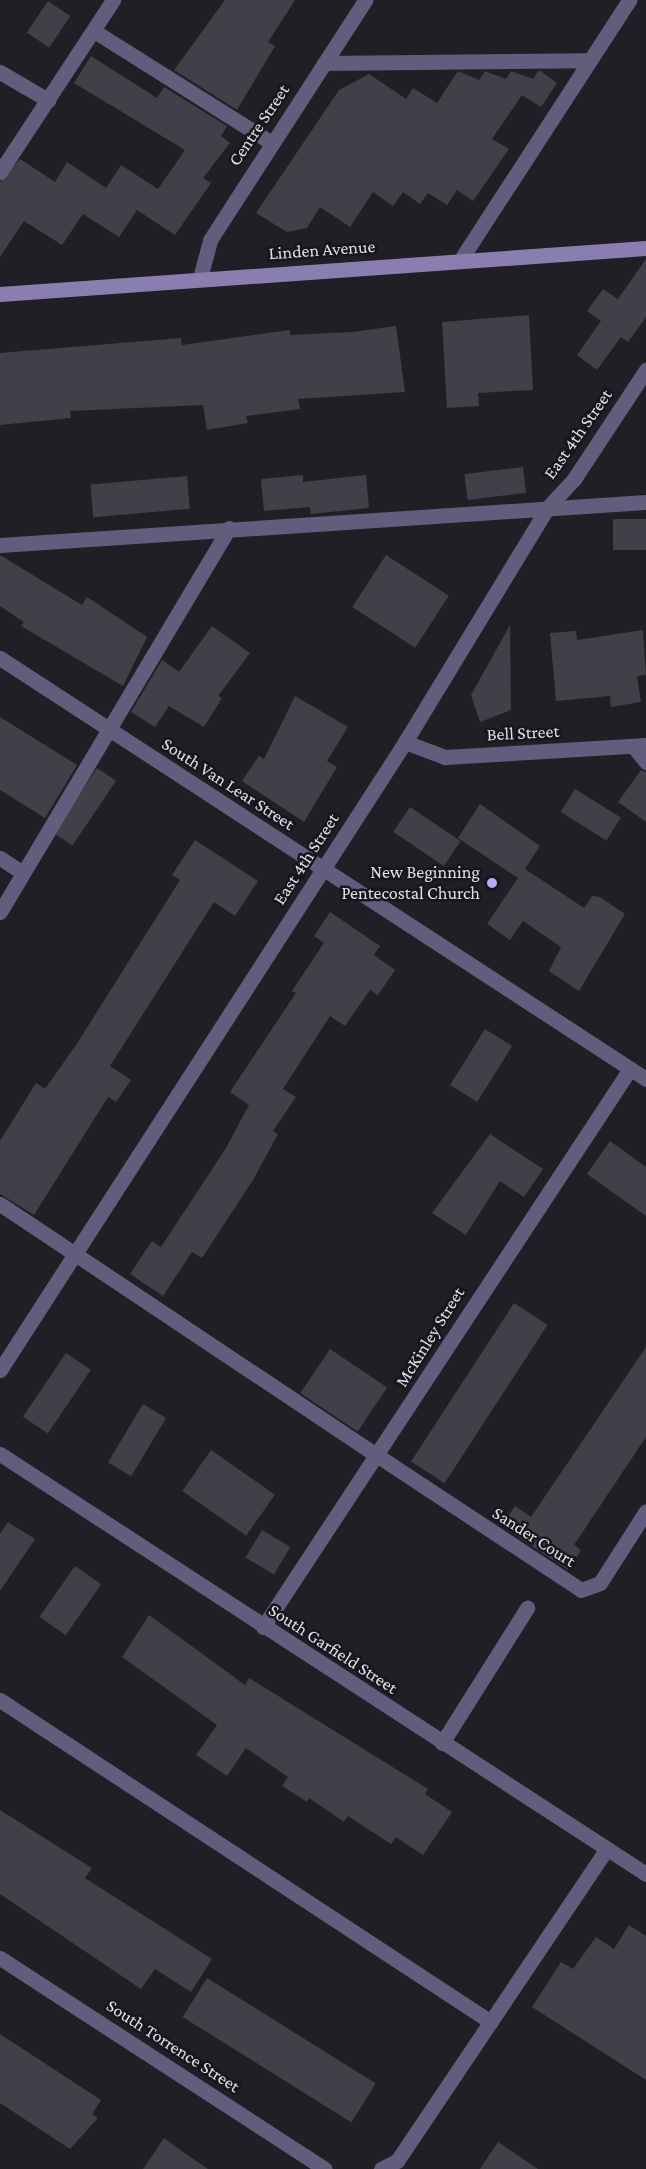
<!DOCTYPE html>
<html>
<head>
<meta charset="utf-8">
<style>
	body { margin:0 }
	#map { position:relative; width:646px; height:2169px; overflow:hidden; background:#201f26; font-family:"Crimson Pro",serif }
	div>[style] { position:absolute }
	[style*='--x'] { left:calc(var(--x)*1px); top:calc(var(--y)*1px); width:calc(var(--w)*1px); rotate:calc(var(--a)*1deg) }
	.building>* { inset:0; background:#413f47; transform-origin:0 0 }
	.service>* { height:15px; margin:-7.5px; padding:0 7.5px; transform-origin:7.5px; border-radius:7.5px; background:#635c7c }
	.minor>* { height:15px; margin:-7.5px; padding:0 7.5px; transform-origin:7.5px; border-radius:7.5px; background:#635c7c }
	.secondary>* { height:15px; margin:-7.5px; padding:0 7.5px; transform-origin:7.5px; border-radius:7.5px; background:#8a7eb0 }
	.dots>* { width:16px; height:16px; translate:-50% -50%; box-sizing:border-box; border:3px solid #17161d; border-radius:50% }
	span { translate:-50% -50%; white-space:nowrap; text-align:center; line-height:1.15; -webkit-text-stroke:5px #17161d; paint-order:stroke }
	.street-label { font-size:18px; color:#e1e0e6 }
	.poi-label { font-size:18px; color:#e1e0e6 }
	.right { translate:-100% -50%; text-align:right }
</style>
</head>
<body>
<div id="map">
	<div class="building">
		<i style="clip-path:polygon(225px 0,295px 0,268px 42px,275px 46px,237px 110px,174px 70px)"></i>
		<i style="left:48px;top:1px;width:27px;height:38px;rotate:34deg"></i>
		<i style="clip-path:polygon(91px 56px,157px 98px,164px 87px,227px 126px,221px 136px,230px 143px,203px 178px,211px 183px,175px 235px,137px 210px,119px 237px,83px 214px,62px 245px,24px 221px,0 257px,0 182px,20px 159px,55px 182px,67px 162px,106px 188px,121px 165px,158px 189px,185px 150px,74px 83px)"></i>
		<i style="clip-path:polygon(539px 70px,557px 83px,541px 107px,522px 95px,492px 139px,509px 149px,473px 201px,457px 190px,447px 205px,428px 193px,420px 204px,403px 192px,393px 206px,373px 192px,350px 227px,320px 207px,307px 228px,287px 232px,256px 213px,339px 90px,369px 74px,406px 99px,413px 88px,437px 103px,458px 71px,479px 80px,485px 71px,506px 79px,511px 71px,533px 79px)"></i>
		<i style="clip-path:polygon(646px 259px,646px 317px,628px 342px,621px 337px,597px 370px,577px 355px,601px 321px,587px 311px,603px 289px,618px 299px)"></i>
		<i style="clip-path:polygon(529px 315px,533px 390px,478px 393px,479px 406px,447px 408px,442px 322px)"></i>
		<i style="clip-path:polygon(396px 326px,405px 392px,298px 399px,300px 409px,246px 416px,248px 423px,207px 430px,203px 405px,70px 411px,71px 418px,0 425px,0 353px,181px 338px,182px 345px,290px 330px,290px 335px,352px 332px)"></i>
		<i style="left:523px;top:467px;width:26px;height:59px;rotate:83deg"></i>
		<i style="clip-path:polygon(303px 475px,303px 482px,366px 475px,369px 508px,311px 514px,310px 507px,264px 511px,261px 479px)"></i>
		<i style="left:187px;top:476px;width:33px;height:97px;rotate:85deg"></i>
		<i style="left:646px;top:519px;width:31px;height:33px;rotate:90deg"></i>
		<i style="clip-path:polygon(0 555px,82px 605px,87px 597px,147px 637px,123px 686px,21px 626px,24px 622px,0 606px)"></i>
		<i style="left:386px;top:555px;width:75px;height:62px;rotate:33deg"></i>
		<i style="clip-path:polygon(510px 625px,511px 710px,480px 722px,471px 695px)"></i>
		<i style="clip-path:polygon(212px 626px,250px 653px,218px 696px,222px 698px,204px 727px,169px 706px,155px 727px,131px 712px,162px 660px,179px 672px)"></i>
		<i style="clip-path:polygon(643px 630px,646px 675px,637px 676px,641px 702px,611px 707px,610px 696px,556px 701px,550px 633px,576px 631px,577px 640px)"></i>
		<i style="clip-path:polygon(295px 696px,348px 727px,327px 761px,337px 767px,304px 822px,242px 781px,259px 756px,264px 759px)"></i>
		<i style="clip-path:polygon(0 717px,77px 765px,45px 818px,0 790px)"></i>
		<i style="left:97px;top:768px;width:23px;height:78px;rotate:34deg"></i>
		<i style="clip-path:polygon(641px 770px,646px 772px,646px 822px,618px 802px)"></i>
		<i style="left:575px;top:789px;width:54px;height:27px;rotate:32deg"></i>
		<i style="clip-path:polygon(480px 804px,540px 846px,525px 869px,584px 908px,592px 896px,600px 897px,625px 914px,579px 991px,549px 971px,561px 947px,523px 921px,510px 940px,487px 924px,518px 878px,458px 838px)"></i>
		<i style="left:410px;top:807px;width:61px;height:30px;rotate:34deg"></i>
		<i style="clip-path:polygon(195px 840px,258px 881px,235px 916px,214px 902px,110px 1066px,131px 1080px,116px 1102px,108px 1097px,34px 1215px,0 1194px,0 1141px,36px 1083px,45px 1089px,76px 1045px,180px 880px,172px 875px)"></i>
		<i style="clip-path:polygon(330px 912px,380px 946px,374px 955px,395px 970px,378px 995px,370px 990px,345px 1026px,330px 1016px,283px 1089px,296px 1097px,273px 1131px,278px 1134px,253px 1180px,202px 1258px,192px 1252px,163px 1296px,130px 1274px,152px 1241px,161px 1247px,226px 1148px,249px 1105px,230px 1092px,296px 993px,292px 991px,324px 943px,314px 936px)"></i>
		<i style="left:485px;top:1029px;width:32px;height:66px;rotate:32deg"></i>
		<i style="clip-path:polygon(490px 1134px,543px 1169px,524px 1197px,500px 1181px,466px 1235px,432px 1213px)"></i>
		<i style="clip-path:polygon(610px 1141px,646px 1167px,646px 1216px,587px 1174px)"></i>
		<i style="left:514px;top:1303px;width:40px;height:189px;rotate:33deg"></i>
		<i style="clip-path:polygon(646px 1347px,646px 1437px,574px 1545px,581px 1550px,568px 1570px,502px 1526px,515px 1506px,531px 1517px)"></i>
		<i style="left:330px;top:1349px;width:69px;height:53px;rotate:34deg"></i>
		<i style="left:66px;top:1353px;width:30px;height:77px;rotate:34deg"></i>
		<i style="left:143px;top:1404px;width:27px;height:68px;rotate:31deg"></i>
		<i style="left:211px;top:1450px;width:78px;height:50px;rotate:35deg"></i>
		<i style="clip-path:polygon(8px 1522px,35px 1539px,0 1591px,0 1534px)"></i>
		<i style="left:262px;top:1530px;width:33px;height:32px;rotate:31deg"></i>
		<i style="left:75px;top:1566px;width:32px;height:62px;rotate:35deg"></i>
		<i style="clip-path:polygon(149px 1615px,245px 1685px,249px 1678px,428px 1789px,425px 1794px,452px 1812px,423px 1855px,396px 1837px,391px 1844px,348px 1816px,344px 1822px,309px 1798px,307px 1802px,282px 1786px,288px 1777px,246px 1748px,227px 1776px,196px 1755px,217px 1725px,122px 1657px)"></i>
		<i style="clip-path:polygon(0 1810px,92px 1868px,85px 1878px,212px 1959px,191px 1992px,155px 1969px,141px 1989px,0 1894px)"></i>
		<i style="clip-path:polygon(629px 1925px,646px 1936px,646px 2080px,532px 2007px,561px 1962px,573px 1969px,596px 1937px,614px 1949px)"></i>
		<i style="left:207px;top:1978px;width:199px;height:46px;rotate:32deg"></i>
		<i style="clip-path:polygon(0 2034px,101px 2100px,92px 2114px,98px 2118px,70px 2149px,0 2103px)"></i>
		<i style="clip-path:polygon(164px 2138px,183px 2152px,208px 2169px,143px 2169px)"></i>
		<i style="clip-path:polygon(498px 2142px,538px 2169px,480px 2169px)"></i>
	</div>
	<div class="service">
		<i style="--x:94;--y:31;--w:208;--a:32.2"></i>
		<i style="--x:324;--y:63;--w:266;--a:-0.6"></i>
		<i style="--x:0;--y:72;--w:56;--a:30.3"></i>
		<i style="--x:0;--y:172;--w:206;--a:-56.7"></i>
		<i style="--x:461;--y:259;--w:309;--a:-57"></i>
		<i style="--x:0;--y:545;--w:647;--a:-3.81"></i>
		<i style="--x:633;--y:746;--w:21;--a:51"></i>
		<i style="--x:0;--y:858;--w:27;--a:33"></i>
		<i style="--x:0;--y:912;--w:447;--a:-59.2"></i>
		<i style="--x:0;--y:1204;--w:454;--a:33.7"></i>
		<i style="--x:0;--y:1700;--w:587;--a:33.26"></i>
		<i style="--x:442;--y:1743;--w:160;--a:-57.8"></i>
		<i style="--x:381;--y:2169;--w:18;--a:-27"></i>
		<i style="--x:397;--y:2161;--w:376;--a:-56.1"></i>
	</div>
	<div class="minor">
		<i style="--x:200;--y:278;--w:39;--a:-75"></i>
		<i style="--x:210;--y:240;--w:286;--a:-57.1"></i>
		<i style="--x:0;--y:658;--w:771;--a:33.09"></i>
		<i style="--x:405;--y:742;--w:43;--a:20.6"></i>
		<i style="--x:445;--y:757;--w:201;--a:-3.4"></i>
		<i style="--x:0;--y:1370;--w:747;--a:-57.18"></i>
		<i style="--x:405;--y:742;--w:274;--a:-58.7"></i>
		<i style="--x:547;--y:508;--w:40;--a:-47"></i>
		<i style="--x:574;--y:479;--w:131;--a:-56.6"></i>
		<i style="--x:0;--y:1454;--w:771;--a:33.03"></i>
		<i style="--x:378;--y:1456;--w:243;--a:33.4"></i>
		<i style="--x:581;--y:1590;--w:20;--a:-20"></i>
		<i style="--x:600;--y:1583;--w:85;--a:-57.4"></i>
		<i style="--x:263;--y:1627;--w:668;--a:-56.67"></i>
		<i style="--x:0;--y:1958;--w:387;--a:33"></i>
	</div>
	<div class="secondary">
		<i style="--x:0;--y:294;--w:648;--a:-4.07"></i>
	</div>
	<div class="dots">
		<i style="left:492px;top:883px;background:#bca9f5"></i>
	</div>
	<div class="street-label">
		<span style="left:259px;top:125px;rotate:-56deg">Centre Street</span>
		<span style="left:322px;top:250px;rotate:-4deg">Linden Avenue</span>
		<span style="left:578px;top:434px;rotate:-55deg">East 4th Street</span>
		<span style="left:523px;top:733px;rotate:-3deg">Bell Street</span>
		<span style="left:228px;top:784px;rotate:33deg">South Van Lear Street</span>
		<span style="left:306px;top:859px;rotate:-57deg">East 4th Street</span>
		<span style="left:430px;top:1337px;rotate:-58deg">McKinley Street</span>
		<span style="left:534px;top:1537px;rotate:33deg">Sander Court</span>
		<span style="left:333px;top:1649px;rotate:33deg">South Garfield Street</span>
		<span style="left:173px;top:2046px;rotate:33deg">South Torrence Street</span>
	</div>
	<div class="poi-label">
		<span class="right" style="left:480px;top:883px">New Beginning<br>Pentecostal Church</span>
	</div>
</div>
</body>
</html>
